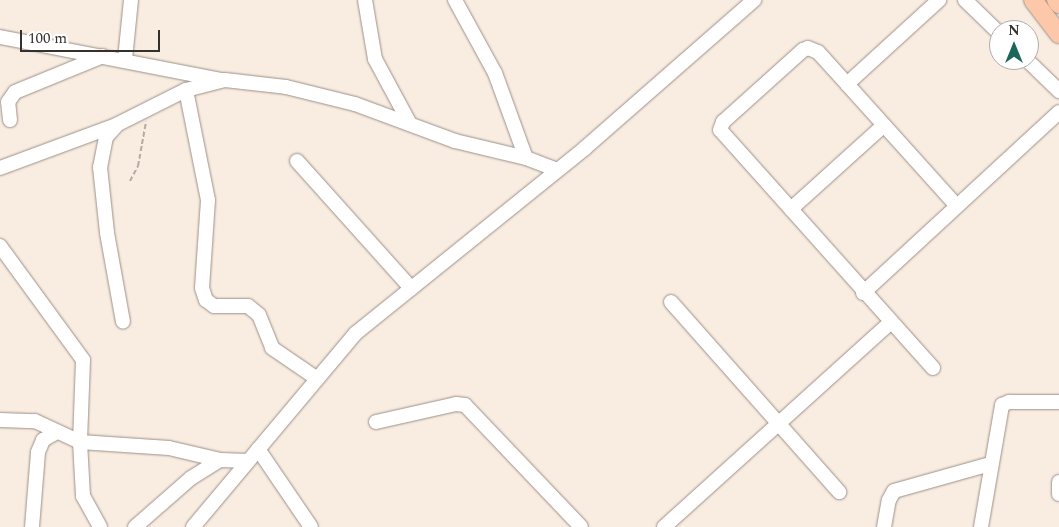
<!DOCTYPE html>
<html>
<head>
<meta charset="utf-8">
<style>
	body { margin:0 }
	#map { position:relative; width:1059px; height:527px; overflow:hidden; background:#f9ece1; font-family:Spectral,serif }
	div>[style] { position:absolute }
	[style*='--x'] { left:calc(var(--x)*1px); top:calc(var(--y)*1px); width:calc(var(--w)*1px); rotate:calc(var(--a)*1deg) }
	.path>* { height:2px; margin-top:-1px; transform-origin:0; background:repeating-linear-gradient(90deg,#b5aba3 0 5px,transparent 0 7.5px) }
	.roads { filter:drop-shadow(0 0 1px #9c9087) drop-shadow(0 0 1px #9c9087) }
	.minor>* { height:14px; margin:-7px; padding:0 7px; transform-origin:7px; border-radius:7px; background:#fff }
	.major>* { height:18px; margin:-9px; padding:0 9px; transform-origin:9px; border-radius:9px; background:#fdc8a9 }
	span { translate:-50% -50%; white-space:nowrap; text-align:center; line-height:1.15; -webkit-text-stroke:5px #fff; paint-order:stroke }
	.north { position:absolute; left:989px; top:20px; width:50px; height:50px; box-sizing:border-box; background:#fff; border:1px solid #aeacab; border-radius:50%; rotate:0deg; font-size:14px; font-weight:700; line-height:20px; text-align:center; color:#35302c }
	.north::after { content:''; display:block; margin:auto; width:18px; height:22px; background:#1d665c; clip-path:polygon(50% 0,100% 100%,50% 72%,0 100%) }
	.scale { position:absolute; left:20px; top:30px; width:140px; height:22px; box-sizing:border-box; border:2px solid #35302c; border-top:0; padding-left:6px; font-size:15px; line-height:18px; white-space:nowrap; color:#35302c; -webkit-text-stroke:4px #fff; paint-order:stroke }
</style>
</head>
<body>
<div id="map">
	<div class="path">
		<i style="--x:130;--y:181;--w:17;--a:-62"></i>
		<i style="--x:138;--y:166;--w:45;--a:-79.7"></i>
	</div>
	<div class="roads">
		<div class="minor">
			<i style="--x:365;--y:0;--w:60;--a:80.4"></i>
			<i style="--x:375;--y:59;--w:74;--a:61.7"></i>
			<i style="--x:455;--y:0;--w:83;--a:61.3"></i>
			<i style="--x:495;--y:73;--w:90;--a:70"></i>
			<i style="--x:965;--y:0;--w:47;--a:44.1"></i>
			<i style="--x:0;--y:37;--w:226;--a:11"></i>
			<i style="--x:125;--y:59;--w:59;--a:-84.2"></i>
			<i style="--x:1027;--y:60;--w:45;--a:44.1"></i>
			<i style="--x:847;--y:84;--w:163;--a:48"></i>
			<i style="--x:186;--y:90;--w:112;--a:78.7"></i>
			<i style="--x:208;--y:200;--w:88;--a:93.9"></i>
			<i style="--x:202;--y:288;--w:13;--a:72"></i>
			<i style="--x:206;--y:300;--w:10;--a:37"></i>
			<i style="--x:214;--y:306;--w:34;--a:0"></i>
			<i style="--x:248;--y:306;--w:14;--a:39"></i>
			<i style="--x:259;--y:315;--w:35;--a:68"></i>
			<i style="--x:272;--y:348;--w:53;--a:34.3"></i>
			<i style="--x:10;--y:120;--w:18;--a:-96"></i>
			<i style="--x:8;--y:102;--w:12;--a:-55"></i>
			<i style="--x:15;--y:92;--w:95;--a:-22.2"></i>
			<i style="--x:116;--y:126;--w:15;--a:132"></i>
			<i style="--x:106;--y:137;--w:31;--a:101"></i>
			<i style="--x:100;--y:167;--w:66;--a:83.9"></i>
			<i style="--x:107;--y:233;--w:90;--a:79.8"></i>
			<i style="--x:297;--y:161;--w:171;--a:48.1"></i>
			<i style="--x:0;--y:168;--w:124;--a:-20.3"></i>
			<i style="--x:116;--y:125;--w:78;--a:-26.6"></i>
			<i style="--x:186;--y:90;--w:40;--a:-14.4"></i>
			<i style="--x:225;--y:80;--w:61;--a:6.5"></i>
			<i style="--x:286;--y:87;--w:71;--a:13.8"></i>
			<i style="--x:355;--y:104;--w:107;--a:20.3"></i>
			<i style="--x:455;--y:141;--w:73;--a:13.5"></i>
			<i style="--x:526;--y:158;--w:33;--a:21"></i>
			<i style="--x:791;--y:209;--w:125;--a:-42.1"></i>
			<i style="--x:0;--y:246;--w:141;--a:53.9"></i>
			<i style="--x:83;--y:360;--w:82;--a:92.1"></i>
			<i style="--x:80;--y:442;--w:54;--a:86.8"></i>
			<i style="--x:83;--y:496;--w:35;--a:61"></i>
			<i style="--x:863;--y:293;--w:267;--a:-42.7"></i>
			<i style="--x:671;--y:302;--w:254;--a:48.5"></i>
			<i style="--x:933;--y:368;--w:319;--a:-131.8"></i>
			<i style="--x:720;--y:130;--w:9;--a:-69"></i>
			<i style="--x:723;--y:122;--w:108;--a:-42"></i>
			<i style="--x:803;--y:50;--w:5;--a:-22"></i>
			<i style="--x:808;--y:48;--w:11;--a:22"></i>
			<i style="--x:818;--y:52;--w:43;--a:47.8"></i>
			<i style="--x:847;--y:84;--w:125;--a:-42.4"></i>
			<i style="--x:0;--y:420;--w:35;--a:2"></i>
			<i style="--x:35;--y:421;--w:50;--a:25"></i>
			<i style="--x:80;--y:442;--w:89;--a:3.9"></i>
			<i style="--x:169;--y:448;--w:52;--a:13.2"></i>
			<i style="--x:376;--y:422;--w:82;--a:-12.7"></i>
			<i style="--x:456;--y:404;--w:9;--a:6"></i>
			<i style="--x:465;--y:405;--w:168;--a:46.4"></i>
			<i style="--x:258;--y:449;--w:94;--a:55.8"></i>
			<i style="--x:1059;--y:482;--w:12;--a:90"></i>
			<i style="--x:32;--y:527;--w:75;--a:-85.4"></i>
			<i style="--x:38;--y:452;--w:13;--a:-67"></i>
			<i style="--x:43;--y:440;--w:14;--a:-30"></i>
			<i style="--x:135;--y:527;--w:74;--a:-41.2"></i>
			<i style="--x:191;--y:478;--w:34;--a:-32"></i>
			<i style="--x:220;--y:460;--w:28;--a:2"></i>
			<i style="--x:193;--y:527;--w:253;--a:-50"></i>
			<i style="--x:356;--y:333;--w:294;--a:-38.9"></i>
			<i style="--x:585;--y:148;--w:225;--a:-41.2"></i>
			<i style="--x:664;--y:527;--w:304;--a:-42.1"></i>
			<i style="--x:884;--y:527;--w:27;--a:-80"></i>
			<i style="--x:889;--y:500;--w:10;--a:-61"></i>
			<i style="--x:894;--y:491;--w:100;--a:-15.7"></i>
			<i style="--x:981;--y:527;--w:124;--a:-80.2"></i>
			<i style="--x:1002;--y:405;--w:8;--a:-23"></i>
			<i style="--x:1009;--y:402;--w:50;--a:0"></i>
		</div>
		<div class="major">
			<i style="--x:1033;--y:0;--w:43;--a:52.6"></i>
			<i style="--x:1056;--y:0;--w:5;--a:53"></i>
		</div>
	</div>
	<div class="north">N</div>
	<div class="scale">100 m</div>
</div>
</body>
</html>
